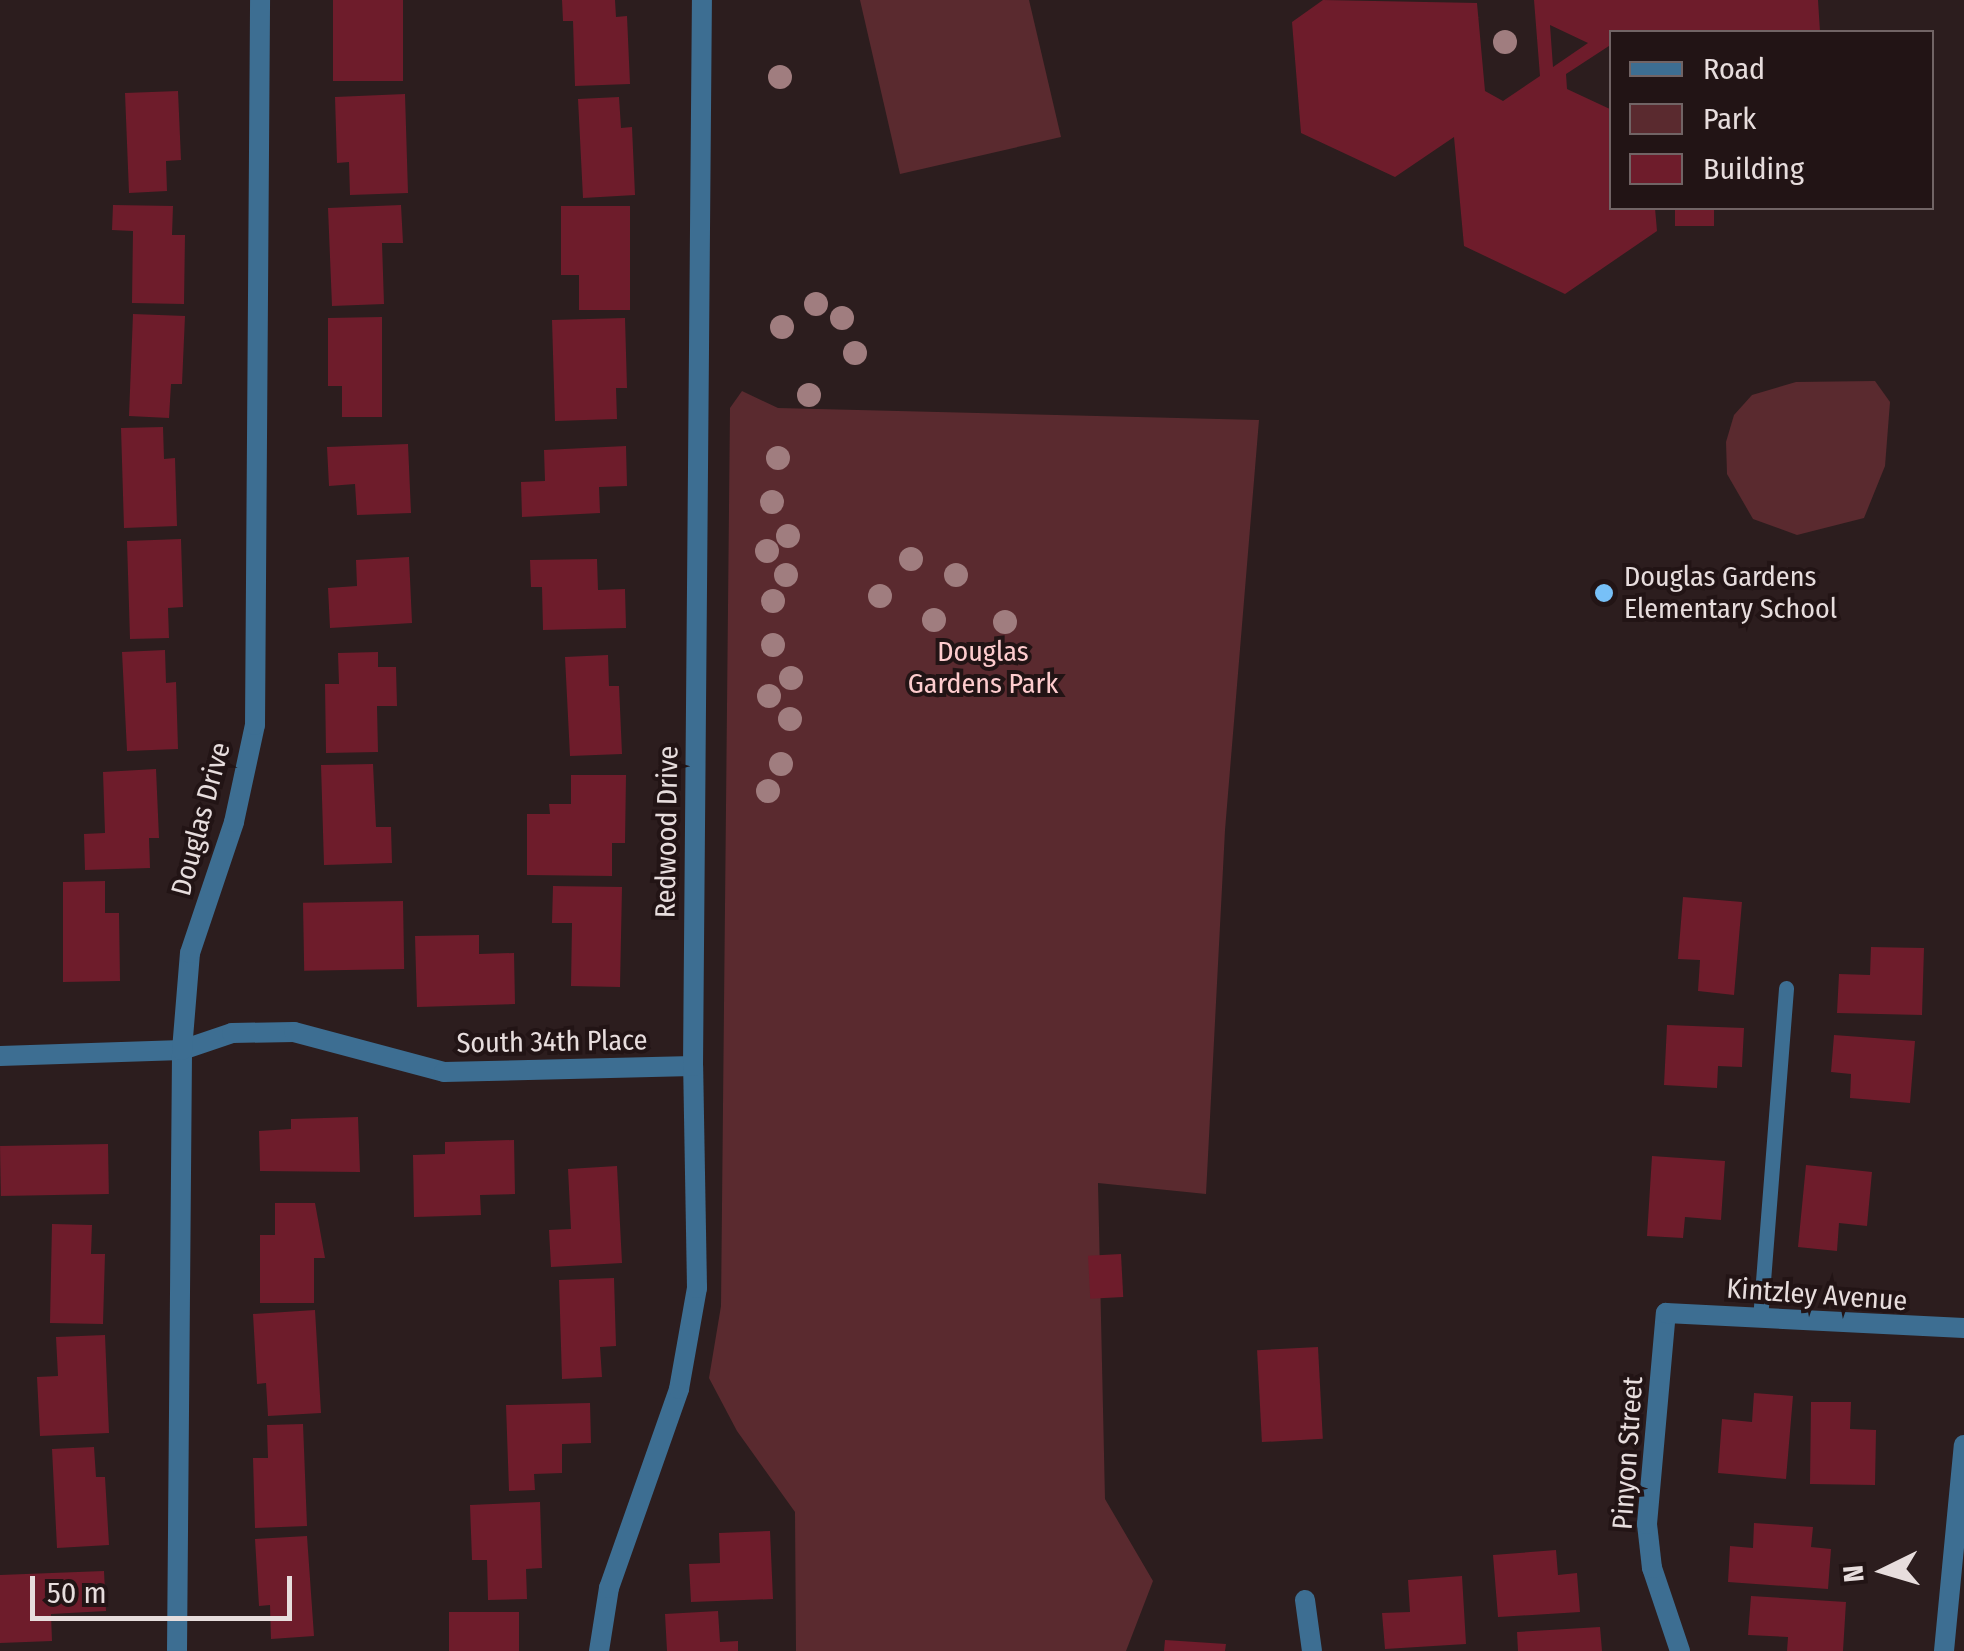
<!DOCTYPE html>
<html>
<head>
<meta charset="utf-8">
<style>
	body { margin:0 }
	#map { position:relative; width:1964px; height:1651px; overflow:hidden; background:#2c1d1e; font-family:"Fira Sans Condensed",sans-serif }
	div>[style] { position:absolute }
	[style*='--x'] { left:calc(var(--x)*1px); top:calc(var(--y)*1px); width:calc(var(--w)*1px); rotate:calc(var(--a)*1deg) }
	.green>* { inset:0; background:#5a2a2f }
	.building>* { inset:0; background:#6e1c2b; transform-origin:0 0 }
	.service>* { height:15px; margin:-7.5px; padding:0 7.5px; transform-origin:7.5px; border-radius:7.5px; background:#3d6e92 }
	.minor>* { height:20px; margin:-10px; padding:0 10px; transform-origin:10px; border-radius:10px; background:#3d6e92 }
	.tertiary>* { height:20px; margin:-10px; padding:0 10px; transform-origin:10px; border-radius:10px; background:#3d6e92 }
	.trees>* { width:24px; height:24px; margin:-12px; border-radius:50%; background:#a07d7f }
	.dots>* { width:28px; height:28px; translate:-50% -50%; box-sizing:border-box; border:5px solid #221415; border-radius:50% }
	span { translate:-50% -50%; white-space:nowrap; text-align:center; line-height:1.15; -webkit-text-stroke:8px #221415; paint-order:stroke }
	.poi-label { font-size:28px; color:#e7dddd }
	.left { translate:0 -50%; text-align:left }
	.park-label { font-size:28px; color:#feccce }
	.street-label { font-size:28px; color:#e7dddd }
	.legend { position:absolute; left:1609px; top:30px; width:325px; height:180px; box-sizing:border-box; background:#221415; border:2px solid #716465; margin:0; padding:12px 18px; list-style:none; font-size:30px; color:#e7dddd }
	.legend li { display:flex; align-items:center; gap:20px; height:50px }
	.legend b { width:50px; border:2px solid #716465 }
	.north { position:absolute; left:1834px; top:1521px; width:100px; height:100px; -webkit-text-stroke:8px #221415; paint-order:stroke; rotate:265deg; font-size:28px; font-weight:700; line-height:40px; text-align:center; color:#e7dddd }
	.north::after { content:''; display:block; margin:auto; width:35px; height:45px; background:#e7dddd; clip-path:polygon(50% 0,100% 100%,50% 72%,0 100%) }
	.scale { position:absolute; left:30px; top:1576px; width:262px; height:45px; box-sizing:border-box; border:5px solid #e7dddd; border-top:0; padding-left:12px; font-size:30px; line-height:35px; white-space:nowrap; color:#e7dddd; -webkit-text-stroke:8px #221415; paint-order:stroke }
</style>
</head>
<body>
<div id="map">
	<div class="green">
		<i style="clip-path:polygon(860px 0,1029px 0,1061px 137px,900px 174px)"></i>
		<i style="clip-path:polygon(1875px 381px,1890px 402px,1885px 466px,1864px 518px,1797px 535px,1753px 519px,1727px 474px,1726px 442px,1734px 415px,1752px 395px,1796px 382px)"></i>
		<i style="clip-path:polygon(742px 391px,778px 408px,1259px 420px,1225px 830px,1206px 1194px,1098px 1183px,1105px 1499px,1153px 1581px,1126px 1651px,796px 1651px,795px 1512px,737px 1431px,709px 1378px,721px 1306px,730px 408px)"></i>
	</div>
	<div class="building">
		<i style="left:333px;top:0;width:70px;height:81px"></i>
		<i style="clip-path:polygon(562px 0,615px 0,616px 17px,627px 16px,630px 84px,575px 86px,573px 21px,563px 21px)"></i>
		<i style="clip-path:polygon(evenodd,1323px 0,1477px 3px,1485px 91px,1503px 101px,1540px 76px,1534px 0,1818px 0,1820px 32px,1612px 32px,1612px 44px,1566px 74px,1567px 89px,1612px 110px,1612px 208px,1655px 208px,1657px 231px,1565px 294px,1464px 246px,1454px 137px,1395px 177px,1301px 133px,1292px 22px,1323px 0,1550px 25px,1588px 43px,1553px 67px,1550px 25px)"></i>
		<i style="clip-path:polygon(178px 91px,181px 160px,166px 161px,167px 191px,129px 193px,125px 93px)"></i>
		<i style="clip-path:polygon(405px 94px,408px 193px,350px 195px,349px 162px,337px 163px,335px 97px)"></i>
		<i style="clip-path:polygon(619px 97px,621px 128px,632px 127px,635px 195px,583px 198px,578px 99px)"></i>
		<i style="clip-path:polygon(113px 205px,173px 206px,172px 235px,185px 235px,184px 304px,132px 303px,133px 231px,112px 230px)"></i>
		<i style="clip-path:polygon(401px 205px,403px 243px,382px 243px,384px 304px,332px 306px,328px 208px)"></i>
		<i style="clip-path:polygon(561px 206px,630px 206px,630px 310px,579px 310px,579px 275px,561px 275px)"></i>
		<i style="left:1675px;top:208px;width:39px;height:18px"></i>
		<i style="clip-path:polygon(133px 314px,185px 316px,182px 384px,171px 384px,169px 418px,129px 416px)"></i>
		<i style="clip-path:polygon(382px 317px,382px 417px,342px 417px,342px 386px,328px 386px,328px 318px)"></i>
		<i style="clip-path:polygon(625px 318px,627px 388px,616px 388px,617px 419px,555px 421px,552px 320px)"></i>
		<i style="clip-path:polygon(163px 427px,164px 459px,175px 458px,177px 526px,124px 528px,121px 428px)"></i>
		<i style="clip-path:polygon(408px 444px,411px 513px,357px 515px,355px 484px,329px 486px,327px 447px)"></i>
		<i style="clip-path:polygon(626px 446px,627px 486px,599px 487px,600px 513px,522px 517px,521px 482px,545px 481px,544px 450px)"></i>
		<i style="clip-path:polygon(181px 539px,183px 607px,168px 608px,169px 638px,130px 639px,127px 541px)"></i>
		<i style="clip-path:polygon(409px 557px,412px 623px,330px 628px,328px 588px,357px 586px,356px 560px)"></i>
		<i style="clip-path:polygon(597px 559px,598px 590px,625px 589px,626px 628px,543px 630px,542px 587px,531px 587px,530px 560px)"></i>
		<i style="clip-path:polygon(165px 650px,166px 683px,176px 682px,178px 749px,127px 751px,122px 652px)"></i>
		<i style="clip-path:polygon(378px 652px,378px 667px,396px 667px,397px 706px,377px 706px,378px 752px,326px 753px,325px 684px,339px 684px,338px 653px)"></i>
		<i style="clip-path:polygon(608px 655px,609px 686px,619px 686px,622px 754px,570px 756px,565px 657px)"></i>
		<i style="clip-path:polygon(373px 764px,376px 827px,391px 827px,392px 863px,324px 865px,321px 765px)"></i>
		<i style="clip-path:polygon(156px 769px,159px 838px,149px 838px,150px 868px,85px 870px,84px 834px,105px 833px,103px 772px)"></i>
		<i style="clip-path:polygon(571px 775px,626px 775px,625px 843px,612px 843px,612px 876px,527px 875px,527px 814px,550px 814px,549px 804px,571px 804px)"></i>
		<i style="clip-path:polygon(105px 881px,105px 913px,119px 913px,120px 981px,63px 982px,63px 882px)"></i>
		<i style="clip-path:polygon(553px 886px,622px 887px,620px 987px,571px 986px,572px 923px,552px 923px)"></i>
		<i style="clip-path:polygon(1683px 897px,1742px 902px,1734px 995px,1698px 991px,1700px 960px,1678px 959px)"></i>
		<i style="left:403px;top:901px;width:68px;height:100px;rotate:89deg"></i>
		<i style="clip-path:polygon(479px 935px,479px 954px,514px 953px,515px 1004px,417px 1007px,415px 936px)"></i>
		<i style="clip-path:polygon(1871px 947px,1924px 948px,1922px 1015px,1837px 1013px,1839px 974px,1870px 975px)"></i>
		<i style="clip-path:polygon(1667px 1025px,1744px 1028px,1742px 1067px,1718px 1066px,1717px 1088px,1664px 1085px)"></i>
		<i style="clip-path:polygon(1834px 1035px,1915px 1041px,1910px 1103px,1850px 1098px,1851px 1074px,1831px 1072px)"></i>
		<i style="clip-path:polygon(358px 1117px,360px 1172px,260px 1171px,259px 1131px,291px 1129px,291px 1119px)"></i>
		<i style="clip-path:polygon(514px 1140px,515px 1194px,480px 1195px,481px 1215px,414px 1217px,413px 1155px,445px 1154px,445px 1142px)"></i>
		<i style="left:108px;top:1144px;width:50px;height:108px;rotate:89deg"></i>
		<i style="clip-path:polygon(1652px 1156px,1725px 1161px,1721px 1220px,1685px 1217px,1683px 1238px,1647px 1236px)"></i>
		<i style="clip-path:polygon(1806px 1165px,1872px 1172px,1867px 1226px,1839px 1223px,1837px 1251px,1798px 1247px)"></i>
		<i style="clip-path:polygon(617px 1166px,622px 1263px,551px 1267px,549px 1230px,571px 1229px,568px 1169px)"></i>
		<i style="clip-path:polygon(275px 1203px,315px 1203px,325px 1258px,314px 1258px,314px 1303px,260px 1303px,260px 1235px,275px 1235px)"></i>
		<i style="clip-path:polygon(52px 1224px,92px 1225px,91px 1254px,105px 1254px,103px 1324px,50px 1323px)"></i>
		<i style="left:1121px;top:1254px;width:43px;height:33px;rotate:87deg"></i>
		<i style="clip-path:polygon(614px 1278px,616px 1346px,600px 1347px,602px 1377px,562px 1379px,559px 1280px)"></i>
		<i style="clip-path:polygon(315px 1310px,321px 1413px,268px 1416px,266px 1383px,257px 1384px,253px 1314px)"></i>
		<i style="clip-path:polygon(105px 1335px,109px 1433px,40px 1436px,37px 1377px,58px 1376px,56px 1337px)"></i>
		<i style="left:1318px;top:1347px;width:92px;height:61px;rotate:87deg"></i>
		<i style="clip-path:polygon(1754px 1393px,1793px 1396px,1786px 1479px,1718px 1473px,1722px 1419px,1752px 1422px)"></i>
		<i style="clip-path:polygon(1811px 1402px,1851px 1402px,1850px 1429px,1876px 1430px,1875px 1485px,1810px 1484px)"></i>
		<i style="clip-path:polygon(590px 1403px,591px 1443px,562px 1444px,562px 1473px,534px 1474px,535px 1490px,509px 1491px,506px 1405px)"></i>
		<i style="clip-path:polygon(303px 1424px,307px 1526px,255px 1528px,253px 1458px,268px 1458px,267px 1425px)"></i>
		<i style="clip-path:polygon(94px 1447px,96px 1477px,105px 1477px,109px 1545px,57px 1548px,52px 1449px)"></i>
		<i style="clip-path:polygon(540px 1502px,542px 1568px,526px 1569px,527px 1599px,488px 1600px,487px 1560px,472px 1560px,470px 1505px)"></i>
		<i style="clip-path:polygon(1754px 1523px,1813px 1527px,1811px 1547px,1831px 1549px,1828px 1589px,1728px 1582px,1730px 1546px,1753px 1548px)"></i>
		<i style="clip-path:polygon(770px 1531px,773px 1599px,691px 1602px,689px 1564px,720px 1563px,719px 1533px)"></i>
		<i style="clip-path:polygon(307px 1536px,314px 1636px,271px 1639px,270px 1605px,259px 1606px,255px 1539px)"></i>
		<i style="clip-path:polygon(1556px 1550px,1558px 1575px,1577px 1573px,1580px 1612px,1498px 1617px,1493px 1555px)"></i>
		<i style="clip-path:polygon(104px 1571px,106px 1611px,51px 1614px,52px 1641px,0 1643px,0 1575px)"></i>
		<i style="clip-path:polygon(1462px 1576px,1466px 1644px,1385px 1649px,1382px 1613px,1410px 1612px,1408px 1580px)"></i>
		<i style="clip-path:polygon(1751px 1596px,1846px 1602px,1843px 1651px,1787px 1651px,1788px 1637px,1748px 1635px)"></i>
		<i style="clip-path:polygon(718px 1611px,720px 1642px,738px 1641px,738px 1651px,667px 1651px,665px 1614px)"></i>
		<i style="left:519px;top:1612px;width:39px;height:70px;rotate:90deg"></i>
		<i style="clip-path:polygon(1600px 1627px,1602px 1651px,1518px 1651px,1517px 1632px)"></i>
		<i style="clip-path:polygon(1165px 1640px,1226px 1644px,1225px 1651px,1164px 1651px)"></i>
	</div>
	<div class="service">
		<i style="--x:1760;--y:1319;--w:332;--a:-85.5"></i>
	</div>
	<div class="minor">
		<i style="--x:0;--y:1056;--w:182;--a:-1.9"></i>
		<i style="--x:182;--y:1050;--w:53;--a:-18.8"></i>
		<i style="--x:232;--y:1033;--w:62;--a:-0.9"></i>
		<i style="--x:294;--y:1032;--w:155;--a:14.9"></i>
		<i style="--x:444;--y:1072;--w:249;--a:-1.4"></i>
		<i style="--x:1305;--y:1600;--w:51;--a:82.2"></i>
		<i style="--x:177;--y:1651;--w:601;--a:-89.52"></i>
		<i style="--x:182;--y:1050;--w:97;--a:-85.3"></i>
		<i style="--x:190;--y:953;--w:138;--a:-71.4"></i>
		<i style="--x:234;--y:822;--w:99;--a:-77.8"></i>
		<i style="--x:255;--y:725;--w:725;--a:-89.6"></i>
		<i style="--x:599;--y:1651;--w:64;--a:-81"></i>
		<i style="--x:609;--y:1588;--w:211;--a:-70.6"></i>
		<i style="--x:679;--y:1389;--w:103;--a:-79.9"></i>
		<i style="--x:697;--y:1288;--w:222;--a:-91"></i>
		<i style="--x:693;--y:1066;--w:1066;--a:-89.52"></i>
		<i style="--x:1680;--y:1651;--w:88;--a:-108.6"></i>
		<i style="--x:1652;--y:1568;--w:44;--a:-96.5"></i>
		<i style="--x:1647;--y:1524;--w:212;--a:-84.9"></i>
		<i style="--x:1666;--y:1313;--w:298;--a:2.9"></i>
	</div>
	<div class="tertiary">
		<i style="--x:1944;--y:1651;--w:207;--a:-84.5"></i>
	</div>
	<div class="trees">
		<i style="left:1505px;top:42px"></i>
		<i style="left:780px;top:77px"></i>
		<i style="left:816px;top:304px"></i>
		<i style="left:842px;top:318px"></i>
		<i style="left:782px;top:327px"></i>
		<i style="left:855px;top:353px"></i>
		<i style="left:809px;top:395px"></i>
		<i style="left:778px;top:458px"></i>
		<i style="left:772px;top:502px"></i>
		<i style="left:788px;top:536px"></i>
		<i style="left:767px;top:551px"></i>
		<i style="left:911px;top:559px"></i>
		<i style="left:786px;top:575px"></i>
		<i style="left:956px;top:575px"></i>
		<i style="left:880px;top:596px"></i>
		<i style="left:773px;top:601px"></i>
		<i style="left:934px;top:620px"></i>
		<i style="left:1005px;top:622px"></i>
		<i style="left:773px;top:645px"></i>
		<i style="left:791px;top:678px"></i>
		<i style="left:769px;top:696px"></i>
		<i style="left:790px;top:719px"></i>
		<i style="left:781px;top:764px"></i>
		<i style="left:768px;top:791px"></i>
	</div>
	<div class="dots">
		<i style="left:1604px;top:593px;background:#77c0f7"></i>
	</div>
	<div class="poi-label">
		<span class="left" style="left:1624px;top:593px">Douglas Gardens<br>Elementary School</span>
	</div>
	<div class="park-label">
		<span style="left:983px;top:668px">Douglas<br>Gardens Park</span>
	</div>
	<div class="street-label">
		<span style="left:201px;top:819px;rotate:-75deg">Douglas Drive</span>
		<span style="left:667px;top:832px;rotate:-89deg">Redwood Drive</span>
		<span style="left:552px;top:1042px;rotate:-1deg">South 34th Place</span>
		<span style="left:1817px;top:1295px;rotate:4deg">Kintzley Avenue</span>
		<span style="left:1628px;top:1453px;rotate:-86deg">Pinyon Street</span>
	</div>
	<ul class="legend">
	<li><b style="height:12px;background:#3d6e92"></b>Road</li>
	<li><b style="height:28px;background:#5a2a2f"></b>Park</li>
	<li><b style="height:28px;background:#6e1c2b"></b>Building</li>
	</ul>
	<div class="north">N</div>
	<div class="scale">50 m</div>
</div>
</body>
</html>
